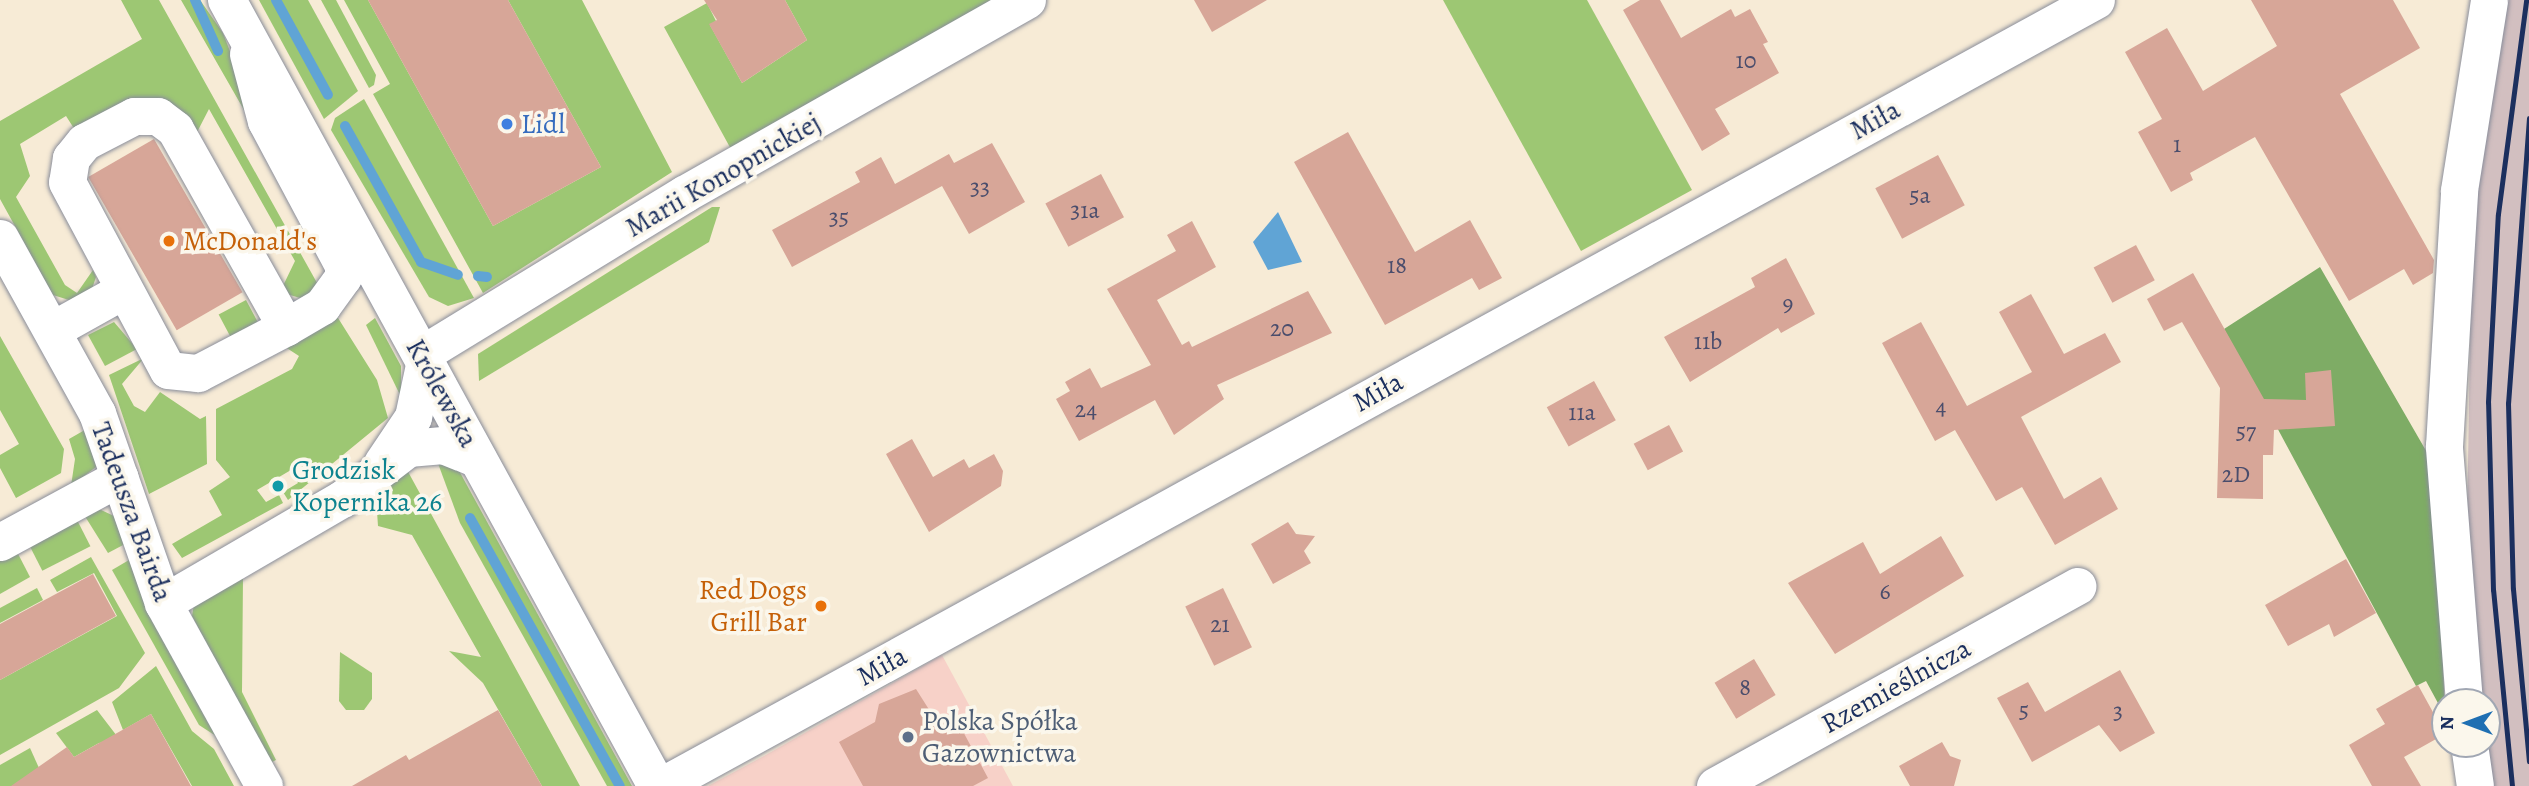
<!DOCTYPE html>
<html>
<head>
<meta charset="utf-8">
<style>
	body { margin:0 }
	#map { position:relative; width:2529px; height:786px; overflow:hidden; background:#f7ebd6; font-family:Alegreya,serif }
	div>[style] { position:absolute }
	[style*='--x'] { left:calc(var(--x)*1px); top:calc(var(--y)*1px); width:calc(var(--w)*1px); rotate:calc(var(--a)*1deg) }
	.built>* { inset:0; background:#f7d1c8 }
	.industrial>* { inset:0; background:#d2bfc0 }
	.green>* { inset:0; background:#9dc773; transform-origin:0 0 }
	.forest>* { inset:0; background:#7eac65 }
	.water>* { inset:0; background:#60a4d5 }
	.stream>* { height:10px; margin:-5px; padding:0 5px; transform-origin:5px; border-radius:5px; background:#60a4d5 }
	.building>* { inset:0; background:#d7a698; transform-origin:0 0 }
	.roads { filter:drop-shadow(0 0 2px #898d9a) drop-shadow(0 0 2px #898d9a) }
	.minor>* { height:37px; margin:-18.5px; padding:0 18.5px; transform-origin:18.5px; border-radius:18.5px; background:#fff }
	.major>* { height:38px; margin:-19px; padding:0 19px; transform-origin:19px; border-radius:19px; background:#fff }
	.rail>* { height:5px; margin:-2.5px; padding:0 2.5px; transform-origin:2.5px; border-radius:2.5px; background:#1b2f5e }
	.dots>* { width:19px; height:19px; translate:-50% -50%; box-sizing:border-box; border:4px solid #fbf7ec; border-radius:50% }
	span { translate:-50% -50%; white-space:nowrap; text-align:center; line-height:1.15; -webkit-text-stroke:7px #fbf7ec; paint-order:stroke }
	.number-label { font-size:24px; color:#4a4d6c }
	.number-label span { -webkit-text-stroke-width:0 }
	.street-label { font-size:28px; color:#1b2f5e }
	.shop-label { font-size:28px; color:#366cbe }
	.left { translate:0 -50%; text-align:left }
	.food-label { font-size:28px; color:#c56008 }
	.right { translate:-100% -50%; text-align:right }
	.culture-label { font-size:28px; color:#0d838f }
	.service-label { font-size:28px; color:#4e5e75 }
	.north { position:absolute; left:2431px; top:688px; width:70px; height:70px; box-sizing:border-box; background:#fbf7ec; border:2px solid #a1a7b3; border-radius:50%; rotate:270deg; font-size:19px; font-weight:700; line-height:28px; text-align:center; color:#1b2f5e }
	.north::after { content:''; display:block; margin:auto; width:24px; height:32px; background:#1f6fb2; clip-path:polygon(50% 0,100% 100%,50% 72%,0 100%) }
</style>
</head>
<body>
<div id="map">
	<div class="built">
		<i style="clip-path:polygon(942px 655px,1013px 786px,708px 786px,764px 756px)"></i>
	</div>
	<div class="industrial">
		<i style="clip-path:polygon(2502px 0,2529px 0,2529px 786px,2488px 786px,2487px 702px,2480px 702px,2467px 529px,2472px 211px)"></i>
	</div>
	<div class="green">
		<i style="clip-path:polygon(121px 0,159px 0,321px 290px,300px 298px,280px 292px,295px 261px,209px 109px,194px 138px,185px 124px,75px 130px,66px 116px,20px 144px,30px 176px,16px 197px,65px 285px,77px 293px,93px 270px,96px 277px,92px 289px,72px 301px,53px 295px,0 199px,0 121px,142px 39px)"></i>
		<i style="clip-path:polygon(181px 0,200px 0,223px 33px,258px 125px,299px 206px)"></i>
		<i style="clip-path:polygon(259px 0,308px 0,358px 91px,324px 119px)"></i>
		<i style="clip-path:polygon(321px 0,336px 0,376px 75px,374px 85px,369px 88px)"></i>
		<i style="clip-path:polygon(344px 0,368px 0,493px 226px,601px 167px,508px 0,582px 0,672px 172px,483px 293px,373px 94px,390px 84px)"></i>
		<i style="clip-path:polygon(785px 0,995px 0,732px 151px,664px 27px,707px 3px,716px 21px,710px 25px,742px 83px,807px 40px)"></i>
		<i style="clip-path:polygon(1443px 0,1587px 0,1692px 190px,1581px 251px)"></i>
		<i style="clip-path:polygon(364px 99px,474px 298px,448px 306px,429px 297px,331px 130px,335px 118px)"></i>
		<i style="clip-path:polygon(712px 207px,720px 207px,709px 242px,479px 381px,478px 354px)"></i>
		<i style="left:246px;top:300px;width:26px;height:31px;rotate:62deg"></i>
		<i style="clip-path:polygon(333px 310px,377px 380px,388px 418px,288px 500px,283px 492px,298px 483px,291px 470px,257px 490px,266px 502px,279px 495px,283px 503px,182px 558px,172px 544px,222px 515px,209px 491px,230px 477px,216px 460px,216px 409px,292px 369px,299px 356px,279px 343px)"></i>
		<i style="clip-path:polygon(375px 318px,401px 366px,401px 397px,366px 325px)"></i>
		<i style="clip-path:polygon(114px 322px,137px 349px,105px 366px,88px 335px)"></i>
		<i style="clip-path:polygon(0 336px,64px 449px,61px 473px,16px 498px,0 468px,0 455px,19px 444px,0 410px)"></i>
		<i style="clip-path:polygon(144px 358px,122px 384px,134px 406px,145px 412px,160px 392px,200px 419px,206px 416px,207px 464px,149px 494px,109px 375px)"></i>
		<i style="clip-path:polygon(90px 427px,96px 467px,71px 486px,75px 459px,69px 439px)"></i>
		<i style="clip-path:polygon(436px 458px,457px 467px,632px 786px,607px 786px,460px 523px)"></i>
		<i style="clip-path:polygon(406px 468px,580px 786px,542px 786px,483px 683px,449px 651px,481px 657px,412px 535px,378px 526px,376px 497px)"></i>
		<i style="clip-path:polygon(99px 509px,114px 516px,125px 544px,108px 553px,81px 510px)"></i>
		<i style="left:75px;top:516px;width:34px;height:54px;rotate:63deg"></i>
		<i style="clip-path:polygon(15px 548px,30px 577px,0 594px,0 556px)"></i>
		<i style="clip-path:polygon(91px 557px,145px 653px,119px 688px,0 755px,0 680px,117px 616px,94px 573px,57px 592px,50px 580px)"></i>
		<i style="clip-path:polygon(129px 560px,219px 738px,199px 725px,112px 570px)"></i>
		<i style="clip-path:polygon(243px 577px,242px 692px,276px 760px,270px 763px,192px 616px,194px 604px)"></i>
		<i style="clip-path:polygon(37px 588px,43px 600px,0 623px,0 608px)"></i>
		<i style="clip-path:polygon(340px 652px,372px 673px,372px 699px,364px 710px,346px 710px,339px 701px)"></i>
		<i style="clip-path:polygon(156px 666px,192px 731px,214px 749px,234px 786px,192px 786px,151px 714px,123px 730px,112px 702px)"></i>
		<i style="clip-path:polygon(97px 710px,120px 740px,99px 743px,74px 757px,56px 733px)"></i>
		<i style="clip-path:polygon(30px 748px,39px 768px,21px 786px,0 786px,0 765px)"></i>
	</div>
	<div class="forest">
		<i style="clip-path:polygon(2320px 267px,2436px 468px,2445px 716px,2426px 681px,2416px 686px,2224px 329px)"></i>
	</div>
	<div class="water">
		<i style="clip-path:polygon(1278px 212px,1302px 262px,1268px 270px,1253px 242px)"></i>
	</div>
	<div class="stream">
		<i style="--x:195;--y:0;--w:56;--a:65.7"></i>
		<i style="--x:276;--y:0;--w:108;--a:61.3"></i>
		<i style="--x:345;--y:126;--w:156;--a:60.8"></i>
		<i style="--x:421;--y:262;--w:39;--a:19"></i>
		<i style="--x:478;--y:276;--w:9;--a:6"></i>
		<i style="--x:470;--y:518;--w:307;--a:60.8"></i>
	</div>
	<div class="building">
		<i style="clip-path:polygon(368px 0,508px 0,601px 167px,493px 226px)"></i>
		<i style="clip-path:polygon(704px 0,785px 0,807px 40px,742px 83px,709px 24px,717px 20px)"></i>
		<i style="clip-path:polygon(1194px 0,1267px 0,1212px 32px)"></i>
		<i style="clip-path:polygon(1640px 0,1660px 0,1681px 38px,1731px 9px,1735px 17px,1750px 9px,1768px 42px,1763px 44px,1779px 73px,1715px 109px,1730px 134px,1702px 151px,1623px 10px)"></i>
		<i style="clip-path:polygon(2251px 0,2393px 0,2420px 48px,2340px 94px,2434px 260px,2433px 273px,2413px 285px,2404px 269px,2349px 301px,2255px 137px,2190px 173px,2193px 180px,2171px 192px,2138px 132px,2162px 119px,2125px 52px,2167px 28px,2203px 91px,2277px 46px)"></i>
		<i style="clip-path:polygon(1348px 132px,1415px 252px,1470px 220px,1502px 278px,1479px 290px,1472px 278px,1385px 325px,1294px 162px)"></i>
		<i style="left:154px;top:139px;width:177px;height:76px;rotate:60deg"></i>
		<i style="clip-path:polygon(992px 143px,1025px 202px,969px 234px,942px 186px,792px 267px,772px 230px,860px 182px,855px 172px,881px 157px,895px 184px,949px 154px,954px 163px)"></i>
		<i style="left:1938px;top:155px;width:57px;height:71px;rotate:62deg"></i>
		<i style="left:1101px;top:174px;width:49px;height:63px;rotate:62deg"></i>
		<i style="clip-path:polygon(1192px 221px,1216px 267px,1157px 300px,1182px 345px,1189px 341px,1192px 347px,1308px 291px,1332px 333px,1217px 385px,1224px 399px,1174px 435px,1155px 400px,1079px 441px,1056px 399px,1070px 391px,1065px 382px,1090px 368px,1101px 388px,1151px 365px,1107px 289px,1176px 251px,1167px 235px)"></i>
		<i style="left:2136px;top:245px;width:40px;height:48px;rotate:62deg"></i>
		<i style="clip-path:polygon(1786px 258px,1815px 314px,1781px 333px,1778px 328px,1690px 382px,1664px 337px,1755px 287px,1751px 278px)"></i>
		<i style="clip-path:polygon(2193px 273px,2264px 399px,2306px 400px,2305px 373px,2331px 370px,2335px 426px,2274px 430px,2273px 455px,2263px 455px,2263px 499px,2217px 498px,2220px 388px,2182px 322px,2164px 331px,2147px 299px)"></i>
		<i style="clip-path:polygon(2031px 294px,2064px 354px,2105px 333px,2121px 362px,2021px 417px,2064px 499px,2101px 477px,2118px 509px,2055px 545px,2022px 487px,1996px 501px,1955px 430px,1935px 441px,1882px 343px,1921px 322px,1967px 406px,2032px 372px,1999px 312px)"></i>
		<i style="left:1594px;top:381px;width:45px;height:54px;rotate:61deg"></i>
		<i style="left:1669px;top:425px;width:30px;height:40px;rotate:62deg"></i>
		<i style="clip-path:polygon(912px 439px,933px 477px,964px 459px,969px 468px,994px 454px,1003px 471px,1001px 486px,929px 532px,886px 454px)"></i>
		<i style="clip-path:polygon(1288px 522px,1296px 534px,1315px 536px,1304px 551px,1311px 563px,1273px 584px,1251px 544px)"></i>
		<i style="clip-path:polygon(1941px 536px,1964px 576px,1835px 654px,1788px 583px,1863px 542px,1880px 574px)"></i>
		<i style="clip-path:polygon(2346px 559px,2376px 613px,2334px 637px,2329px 624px,2288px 646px,2265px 605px)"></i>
		<i style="clip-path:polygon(93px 574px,116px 616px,0 680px,0 624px)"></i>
		<i style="left:1223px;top:588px;width:66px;height:42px;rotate:64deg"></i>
		<i style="left:1754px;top:659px;width:42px;height:46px;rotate:59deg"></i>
		<i style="clip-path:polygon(2120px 670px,2155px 733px,2120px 752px,2099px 725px,2032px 762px,1997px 698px,2028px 682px,2045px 712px)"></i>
		<i style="clip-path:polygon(2418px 685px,2445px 734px,2404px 757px,2421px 786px,2372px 786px,2349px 745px,2385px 724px,2376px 709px)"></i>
		<i style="clip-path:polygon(916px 689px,935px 719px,959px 724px,988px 778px,973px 786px,863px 786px,839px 742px,875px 722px,879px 704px)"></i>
		<i style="clip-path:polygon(498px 710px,542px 786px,352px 786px,406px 755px,409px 760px)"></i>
		<i style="clip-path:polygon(151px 714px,191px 786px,11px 786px,67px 747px,74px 757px)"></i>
		<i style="clip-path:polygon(1942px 742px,1950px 756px,1961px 760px,1954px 786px,1910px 786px,1899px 766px)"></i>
	</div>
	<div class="roads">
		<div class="minor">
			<i style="--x:248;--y:54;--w:69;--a:75"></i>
			<i style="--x:266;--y:121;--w:163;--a:61.9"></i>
			<i style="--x:343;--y:265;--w:12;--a:90"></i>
			<i style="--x:343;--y:277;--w:36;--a:126"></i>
			<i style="--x:322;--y:306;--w:42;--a:149.7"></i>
			<i style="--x:286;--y:327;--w:227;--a:-119.3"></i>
			<i style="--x:175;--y:129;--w:21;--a:-143"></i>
			<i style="--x:158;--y:116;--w:24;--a:180"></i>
			<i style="--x:134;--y:116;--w:56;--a:152.5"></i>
			<i style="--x:84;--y:142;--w:21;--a:129"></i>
			<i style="--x:71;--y:158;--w:24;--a:99"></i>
			<i style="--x:67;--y:182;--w:213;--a:61.8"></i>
			<i style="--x:168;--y:370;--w:30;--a:6"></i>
			<i style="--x:198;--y:373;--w:99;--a:-27.6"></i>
			<i style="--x:0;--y:238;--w:200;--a:61"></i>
			<i style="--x:97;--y:413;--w:201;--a:70.8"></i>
			<i style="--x:163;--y:603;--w:209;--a:61.1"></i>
			<i style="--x:52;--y:330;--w:80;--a:-29.1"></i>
			<i style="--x:422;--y:354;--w:307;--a:-31.4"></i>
			<i style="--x:684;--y:194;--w:394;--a:-29.5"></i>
			<i style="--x:382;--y:463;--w:55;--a:-56"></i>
			<i style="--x:413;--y:417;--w:58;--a:-78.1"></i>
			<i style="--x:0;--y:542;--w:136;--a:-28.4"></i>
			<i style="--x:163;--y:603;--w:207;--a:-30.2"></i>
			<i style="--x:342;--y:499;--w:83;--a:-37.7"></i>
			<i style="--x:408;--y:448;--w:35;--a:-5"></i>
			<i style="--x:443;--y:445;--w:38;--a:22"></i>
			<i style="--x:2464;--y:702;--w:257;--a:-94.5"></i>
			<i style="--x:2444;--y:446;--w:256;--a:-86.6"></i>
			<i style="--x:2459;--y:190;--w:192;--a:-81"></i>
			<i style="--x:2469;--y:744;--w:42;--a:81.9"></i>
			<i style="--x:661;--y:786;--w:1636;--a:-28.71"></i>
			<i style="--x:1715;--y:786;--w:414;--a:-28.9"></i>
		</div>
		<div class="major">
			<i style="--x:227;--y:0;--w:896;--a:61.32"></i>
		</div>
	</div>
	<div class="rail">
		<i style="--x:2529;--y:118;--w:286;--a:94.2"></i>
		<i style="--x:2508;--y:403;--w:186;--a:88.5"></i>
		<i style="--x:2513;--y:589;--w:173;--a:84.7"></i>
		<i style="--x:2512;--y:786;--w:197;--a:-95.5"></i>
		<i style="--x:2493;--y:590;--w:188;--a:-91.5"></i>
		<i style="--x:2488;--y:402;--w:188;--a:-87"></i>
		<i style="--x:2498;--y:214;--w:216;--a:-82.5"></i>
	</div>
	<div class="dots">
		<i style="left:507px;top:124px;background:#3f7fe0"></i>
		<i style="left:169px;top:241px;background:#e8710a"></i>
		<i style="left:278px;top:486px;background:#0f9aa8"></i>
		<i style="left:821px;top:606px;background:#e8710a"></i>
		<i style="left:908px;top:737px;background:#5c6f8a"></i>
	</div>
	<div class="number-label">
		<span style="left:1746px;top:61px">10</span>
		<span style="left:2177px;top:145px">1</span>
		<span style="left:980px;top:188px">33</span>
		<span style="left:1920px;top:196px">5a</span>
		<span style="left:1085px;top:211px">31a</span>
		<span style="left:839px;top:218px">35</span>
		<span style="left:1397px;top:266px">18</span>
		<span style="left:1788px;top:304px">9</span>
		<span style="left:1282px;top:329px">20</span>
		<span style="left:1708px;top:342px">11b</span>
		<span style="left:1941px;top:407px">4</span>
		<span style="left:1086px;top:410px">24</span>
		<span style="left:1582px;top:413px">11a</span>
		<span style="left:2246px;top:432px">57</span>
		<span style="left:2236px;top:475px">2D</span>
		<span style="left:1885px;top:592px">6</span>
		<span style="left:1220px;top:625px">21</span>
		<span style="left:1745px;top:688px">8</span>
		<span style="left:2024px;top:711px">5</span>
		<span style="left:2118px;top:712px">3</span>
	</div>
	<div class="street-label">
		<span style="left:1875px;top:120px;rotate:-29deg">Miła</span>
		<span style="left:723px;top:175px;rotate:-30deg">Marii Konopnickiej</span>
		<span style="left:1378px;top:392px;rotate:-29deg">Miła</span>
		<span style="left:442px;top:393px;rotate:61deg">Królewska</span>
		<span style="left:132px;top:512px;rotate:70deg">Tadeusza Bairda</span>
		<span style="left:882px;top:666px;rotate:-29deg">Miła</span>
		<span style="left:1896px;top:686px;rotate:-29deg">Rzemieślnicza</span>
	</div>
	<div class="shop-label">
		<span class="left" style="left:521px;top:124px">Lidl</span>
	</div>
	<div class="food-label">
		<span class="left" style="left:183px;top:241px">McDonald's</span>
		<span class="right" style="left:807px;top:606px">Red Dogs<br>Grill Bar</span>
	</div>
	<div class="culture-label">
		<span class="left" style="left:292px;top:486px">Grodzisk<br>Kopernika 26</span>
	</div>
	<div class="service-label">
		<span class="left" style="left:922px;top:737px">Polska Spółka<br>Gazownictwa</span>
	</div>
	<div class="north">N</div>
</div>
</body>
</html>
